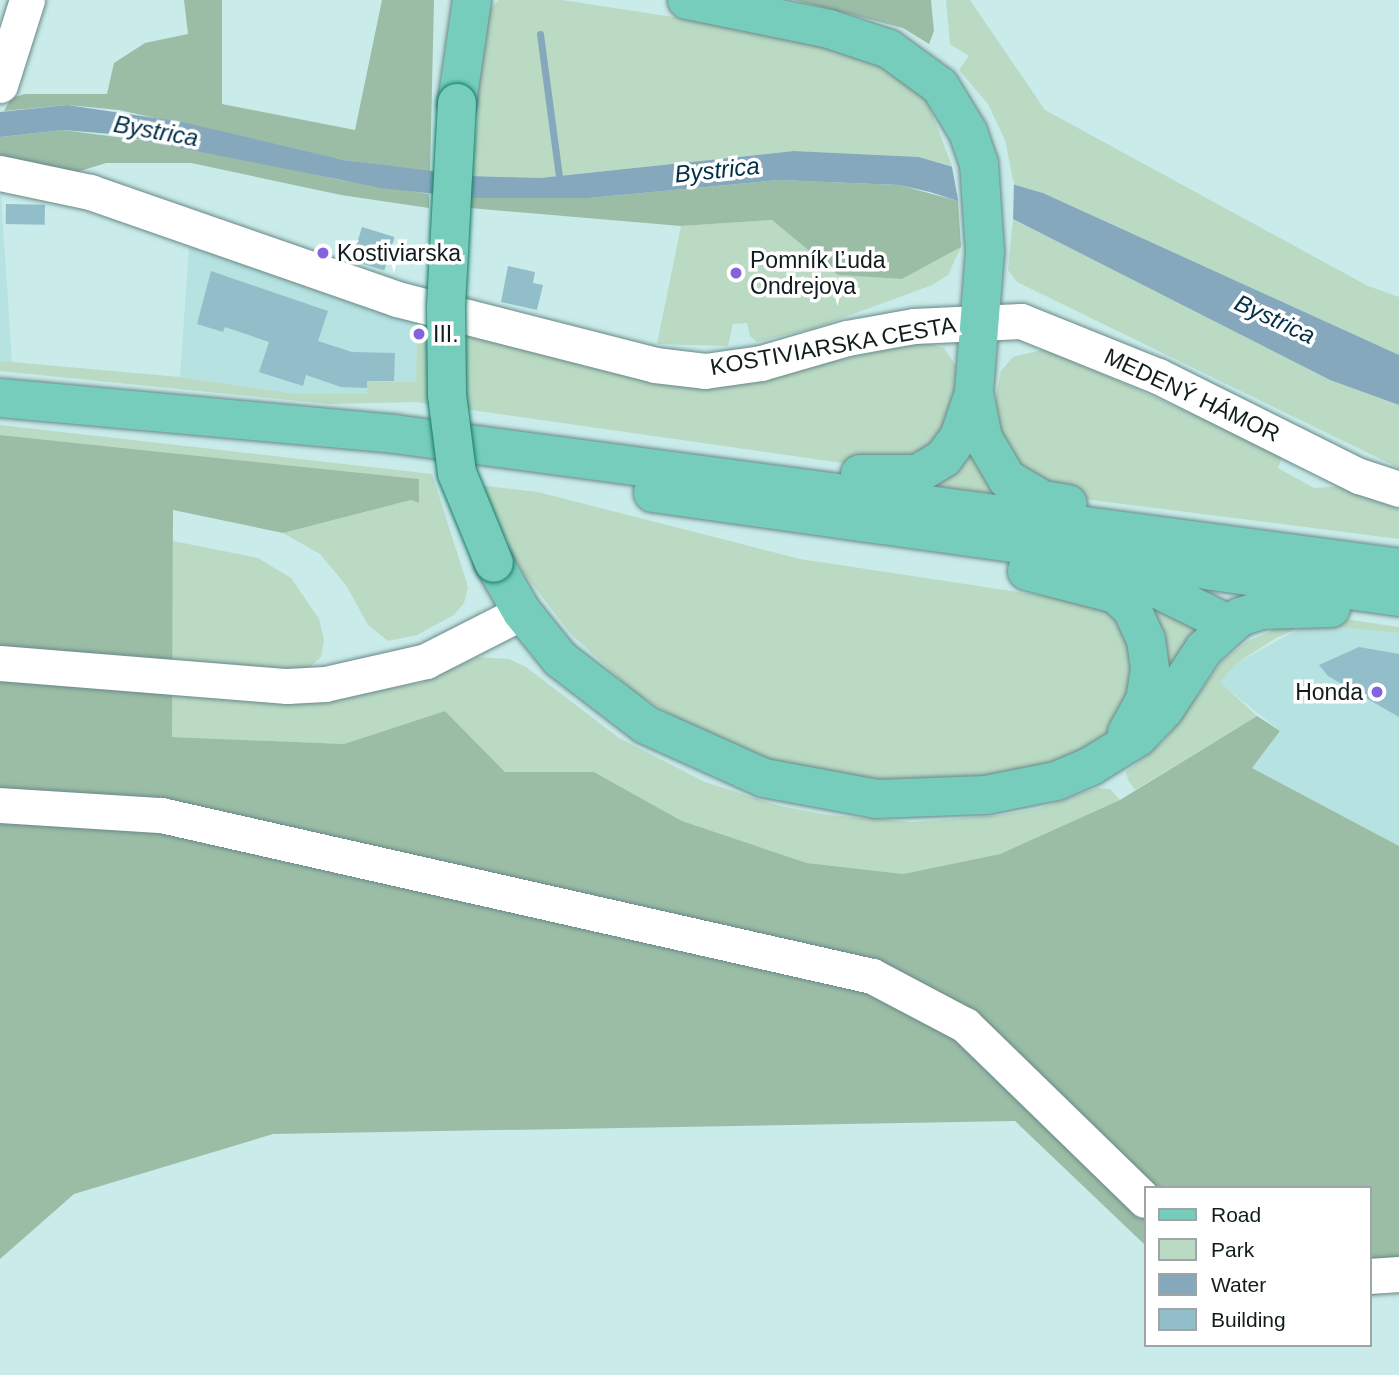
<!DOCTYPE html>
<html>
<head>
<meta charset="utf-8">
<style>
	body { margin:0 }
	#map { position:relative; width:1399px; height:1375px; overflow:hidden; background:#c9ebea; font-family:Arial,sans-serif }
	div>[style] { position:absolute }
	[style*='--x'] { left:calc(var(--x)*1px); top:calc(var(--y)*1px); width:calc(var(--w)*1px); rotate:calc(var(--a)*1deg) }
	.built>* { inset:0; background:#b6e2e1 }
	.green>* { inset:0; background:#badac4 }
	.forest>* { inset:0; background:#9bbda6 }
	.water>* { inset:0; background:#85a8bd }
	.pier>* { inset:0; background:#c9ebea }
	.stream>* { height:7px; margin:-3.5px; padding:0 3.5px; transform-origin:3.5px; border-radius:3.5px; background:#85a8bd }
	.building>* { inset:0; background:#92bec9; transform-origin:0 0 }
	.roads { filter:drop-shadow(0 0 2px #698887) drop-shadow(0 0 2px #698887) }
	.minor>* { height:35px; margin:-17.5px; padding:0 17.5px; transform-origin:17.5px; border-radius:17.5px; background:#fff }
	.major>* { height:38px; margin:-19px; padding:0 19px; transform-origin:19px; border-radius:19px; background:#76cdbc }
	.bridges { filter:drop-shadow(0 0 2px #167967) drop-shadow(0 0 2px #167967) }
	.major-bridge>* { height:38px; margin:-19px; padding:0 19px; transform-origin:19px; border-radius:19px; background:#76cdbc }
	.dots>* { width:19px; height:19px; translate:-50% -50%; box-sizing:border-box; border:4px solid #fff; border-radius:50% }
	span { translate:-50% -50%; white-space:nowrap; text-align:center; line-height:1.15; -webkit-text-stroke:7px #fff; paint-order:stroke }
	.poi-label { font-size:23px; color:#101d1c }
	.left { translate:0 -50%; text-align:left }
	.right { translate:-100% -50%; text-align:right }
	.street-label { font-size:23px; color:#101d1c }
	.water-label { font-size:24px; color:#003046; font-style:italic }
	.legend { position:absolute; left:1144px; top:1186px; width:228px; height:161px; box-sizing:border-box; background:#fff; border:2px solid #9fa5a4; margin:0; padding:9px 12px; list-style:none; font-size:21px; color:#101d1c }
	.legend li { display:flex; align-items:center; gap:14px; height:35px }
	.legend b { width:35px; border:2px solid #9fa5a4 }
</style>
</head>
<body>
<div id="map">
	<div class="built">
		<i style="clip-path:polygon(0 196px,1px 196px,12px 362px,0 361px)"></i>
		<i style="clip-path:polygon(189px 247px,417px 318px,416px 382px,368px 381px,367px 394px,296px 394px,180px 377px)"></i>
		<i style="clip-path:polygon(1308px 624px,1399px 633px,1399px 846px,1252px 768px,1280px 731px,1219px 682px,1237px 663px)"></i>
	</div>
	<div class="green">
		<i style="clip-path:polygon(499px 0,562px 0,816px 39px,876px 61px,927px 100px,952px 166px,919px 157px,794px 151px,540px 178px,471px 176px,479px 105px,474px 104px,489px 10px)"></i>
		<i style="clip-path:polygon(946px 0,970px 0,1045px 110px,1368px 286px,1399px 297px,1399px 355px,1043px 193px,1014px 185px,1005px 140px,988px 104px,959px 70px,969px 56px,950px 44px)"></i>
		<i style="clip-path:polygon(1013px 219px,1330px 380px,1399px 405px,1399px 468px,1017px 282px,1008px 270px)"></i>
		<i style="clip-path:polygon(772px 220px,838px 275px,902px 279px,961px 247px,948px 275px,932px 285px,818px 327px,757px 342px,750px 336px,747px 323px,733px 324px,728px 346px,657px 344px,681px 226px)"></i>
		<i style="clip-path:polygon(417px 318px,699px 389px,924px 342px,944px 348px,956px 366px,961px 390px,955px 419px,922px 456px,856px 465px,416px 402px,328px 404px,0 371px,0 361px,12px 362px,180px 377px,296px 394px,367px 394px,367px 381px,416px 382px)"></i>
		<i style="clip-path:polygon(1046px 349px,1283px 454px,1278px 468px,1314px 488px,1344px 486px,1399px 510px,1399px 539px,1084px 499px,1033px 483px,996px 427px,996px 394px,1001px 371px,1013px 357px)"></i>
		<i style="clip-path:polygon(0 425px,432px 474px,468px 587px,464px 603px,454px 615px,417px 635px,388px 641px,368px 625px,346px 585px,320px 554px,283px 533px,411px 500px,419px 503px,418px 479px,0 435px)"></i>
		<i style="clip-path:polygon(974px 448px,1004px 495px,933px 486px)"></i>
		<i style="clip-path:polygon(477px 485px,538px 492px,800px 559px,1090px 603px,1111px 610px,1123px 629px,1134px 661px,1122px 718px,1096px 744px,1058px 763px,968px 783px,882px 785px,800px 773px,717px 743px,634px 692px,570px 633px,523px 572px)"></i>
		<i style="clip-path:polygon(173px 541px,258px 558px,291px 578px,319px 619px,324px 640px,321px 657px,310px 667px,286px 673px,172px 665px)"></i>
		<i style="clip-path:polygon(1135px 589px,1210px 629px,1150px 712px)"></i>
		<i style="clip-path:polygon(1338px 618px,1399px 627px,1399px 633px,1308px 624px,1276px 638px,1237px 663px,1220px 682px,1257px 716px,1135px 790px,1128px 780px,1126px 772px,1165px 740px,1223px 660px,1248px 641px,1274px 630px,1272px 624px)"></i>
		<i style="clip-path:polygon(478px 657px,509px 659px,526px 667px,619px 738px,705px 782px,780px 806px,827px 815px,913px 822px,1002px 815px,1040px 808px,1097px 788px,1110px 789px,1120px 800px,1000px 854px,903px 874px,807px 863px,682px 821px,594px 772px,505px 772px,445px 711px,344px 744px,172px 737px,172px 690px,316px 701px,420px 683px)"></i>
	</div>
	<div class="forest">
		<i style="clip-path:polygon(184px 0,222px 0,222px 104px,355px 130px,382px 0,434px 0,430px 172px,344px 160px,119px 110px,67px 105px,4px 111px,11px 98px,25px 94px,107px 94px,114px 63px,145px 43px,188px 34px)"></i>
		<i style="clip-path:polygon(794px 0,931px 0,934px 31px,929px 44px,903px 28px)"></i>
		<i style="clip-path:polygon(63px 130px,185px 146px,340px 180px,429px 194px,429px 208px,341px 195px,191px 163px,106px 163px,77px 172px,0 162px,0 137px)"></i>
		<i style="clip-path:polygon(779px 180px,899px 185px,958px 201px,961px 247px,902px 279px,838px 275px,772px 220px,681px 226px,470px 208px,470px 198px,589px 198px)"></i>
		<i style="clip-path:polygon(0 435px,419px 479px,419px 503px,411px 500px,283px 533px,173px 510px,172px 737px,344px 744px,445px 711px,505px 772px,594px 772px,682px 821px,807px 863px,903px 874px,1000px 854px,1120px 800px,1257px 716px,1280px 731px,1252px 768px,1399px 846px,1399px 1290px,1369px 1296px,1369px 1188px,1145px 1188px,1145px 1245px,1015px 1121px,273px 1134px,74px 1194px,0 1259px)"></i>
	</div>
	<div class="water">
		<i style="clip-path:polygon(67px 105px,182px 122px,344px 160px,471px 176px,540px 178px,794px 151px,919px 157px,1043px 193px,1399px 355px,1399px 405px,1330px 380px,1013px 219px,930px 192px,899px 185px,779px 180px,589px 198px,470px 198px,381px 188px,111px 134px,63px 130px,0 137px,0 112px)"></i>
	</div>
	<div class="pier">
		<i style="clip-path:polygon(951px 162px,1014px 181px,1013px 223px,959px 205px)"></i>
	</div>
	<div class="stream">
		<i style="--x:540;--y:34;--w:150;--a:82.4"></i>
	</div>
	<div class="building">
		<i style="left:6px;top:204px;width:39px;height:20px;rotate:1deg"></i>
		<i style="left:362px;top:227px;width:34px;height:35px;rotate:17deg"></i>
		<i style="clip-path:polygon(508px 266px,535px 272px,533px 283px,543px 285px,537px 310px,501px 302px)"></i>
		<i style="clip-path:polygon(211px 271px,328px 311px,318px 341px,352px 352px,395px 353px,394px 381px,367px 381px,367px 388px,341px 387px,306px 375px,303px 386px,259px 372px,269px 342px,225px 327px,223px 332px,197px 324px)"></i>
		<i style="clip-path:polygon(1359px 647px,1399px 654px,1399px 717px,1328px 676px,1319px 665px)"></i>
	</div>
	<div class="roads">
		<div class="minor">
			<i style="--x:0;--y:85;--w:89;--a:-72.4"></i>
			<i style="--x:0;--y:173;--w:92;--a:11.9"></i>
			<i style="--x:90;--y:192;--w:325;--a:19.2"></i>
			<i style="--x:397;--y:299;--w:266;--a:14.3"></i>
			<i style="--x:655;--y:365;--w:50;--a:6.8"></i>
			<i style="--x:705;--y:371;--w:57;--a:-8.1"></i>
			<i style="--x:761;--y:363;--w:90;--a:-16.2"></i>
			<i style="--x:847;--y:338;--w:68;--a:-10.2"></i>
			<i style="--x:914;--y:326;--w:107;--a:-2.7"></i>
			<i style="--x:1021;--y:321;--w:148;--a:21.9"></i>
			<i style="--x:1158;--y:376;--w:225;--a:26.5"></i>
			<i style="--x:1359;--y:476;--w:42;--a:18"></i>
			<i style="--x:0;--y:663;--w:288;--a:4.6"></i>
			<i style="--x:287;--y:686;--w:38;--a:-3"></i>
			<i style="--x:325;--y:684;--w:104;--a:-12.8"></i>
			<i style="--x:426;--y:661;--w:108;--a:-27"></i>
			<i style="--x:0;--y:805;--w:161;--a:3.6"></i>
			<i style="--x:161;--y:815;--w:729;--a:12.76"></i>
			<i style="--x:872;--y:976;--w:105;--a:27.8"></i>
			<i style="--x:965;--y:1025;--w:251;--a:44.2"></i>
			<i style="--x:1369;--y:1276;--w:30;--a:-4"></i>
		</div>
		<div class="major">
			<i style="--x:687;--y:0;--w:145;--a:11.5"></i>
			<i style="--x:829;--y:29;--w:63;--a:18.4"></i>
			<i style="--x:889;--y:49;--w:63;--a:36"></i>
			<i style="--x:940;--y:86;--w:54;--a:58.7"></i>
			<i style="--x:968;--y:132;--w:34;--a:71"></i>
			<i style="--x:979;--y:164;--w:88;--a:86.1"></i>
			<i style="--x:985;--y:252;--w:141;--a:94.5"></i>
			<i style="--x:974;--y:393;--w:46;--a:108.8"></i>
			<i style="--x:959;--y:437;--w:26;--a:126"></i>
			<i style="--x:944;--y:458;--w:31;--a:149"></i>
			<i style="--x:917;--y:474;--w:57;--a:180"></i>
			<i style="--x:457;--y:103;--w:104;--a:-81.7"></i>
			<i style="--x:974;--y:393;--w:46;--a:78.7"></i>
			<i style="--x:983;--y:438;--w:48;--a:59.7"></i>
			<i style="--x:1007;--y:479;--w:42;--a:30.3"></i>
			<i style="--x:1043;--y:500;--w:25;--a:9"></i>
			<i style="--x:0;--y:398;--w:396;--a:5.2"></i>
			<i style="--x:394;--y:434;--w:1014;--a:7.59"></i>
			<i style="--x:653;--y:493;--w:753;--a:7.94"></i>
			<i style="--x:494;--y:563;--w:56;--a:60.3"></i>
			<i style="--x:522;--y:612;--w:60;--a:51"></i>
			<i style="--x:560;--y:659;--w:108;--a:37.5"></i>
			<i style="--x:646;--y:725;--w:129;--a:24.2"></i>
			<i style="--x:764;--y:778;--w:115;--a:10.5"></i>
			<i style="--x:877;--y:799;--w:109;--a:-2.1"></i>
			<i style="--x:986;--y:795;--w:71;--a:-11.3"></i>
			<i style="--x:1056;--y:781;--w:38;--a:-23"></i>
			<i style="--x:1091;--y:766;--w:55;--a:-31.7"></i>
			<i style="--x:1138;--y:737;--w:37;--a:-46"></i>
			<i style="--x:1164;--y:710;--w:73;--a:-56.7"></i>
			<i style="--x:1204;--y:649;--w:48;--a:-41.6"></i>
			<i style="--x:1240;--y:617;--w:22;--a:-18"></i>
			<i style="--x:1261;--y:610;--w:70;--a:-1.6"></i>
			<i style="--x:1027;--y:571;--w:92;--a:14.5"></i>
			<i style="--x:1116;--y:594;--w:22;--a:43"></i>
			<i style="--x:1132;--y:609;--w:34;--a:66"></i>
			<i style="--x:1146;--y:640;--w:29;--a:82"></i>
			<i style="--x:1150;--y:669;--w:31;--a:99"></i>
			<i style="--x:1145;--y:700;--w:37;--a:119"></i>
			<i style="--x:1117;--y:575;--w:20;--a:11"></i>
			<i style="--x:1137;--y:579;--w:104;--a:26.3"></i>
		</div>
	</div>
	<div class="bridges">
		<div class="major-bridge">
			<i style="--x:457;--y:103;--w:204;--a:93.1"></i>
			<i style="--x:446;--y:307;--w:88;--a:89.3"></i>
			<i style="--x:447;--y:395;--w:79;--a:82.7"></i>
			<i style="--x:457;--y:473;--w:97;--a:67.7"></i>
		</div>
	</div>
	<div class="dots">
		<i style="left:323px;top:253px;background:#8463de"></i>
		<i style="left:736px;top:273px;background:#8463de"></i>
		<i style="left:419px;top:334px;background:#8463de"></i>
		<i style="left:1377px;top:692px;background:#8463de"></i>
	</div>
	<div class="poi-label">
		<span class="left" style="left:337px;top:253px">Kostiviarska</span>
		<span class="left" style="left:750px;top:273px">Pomník Ľuda<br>Ondrejova</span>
		<span class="left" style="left:433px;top:334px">III.</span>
		<span class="right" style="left:1363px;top:692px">Honda</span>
	</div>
	<div class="street-label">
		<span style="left:833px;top:346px;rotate:-10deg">KOSTIVIARSKA CESTA</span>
		<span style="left:1192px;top:395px;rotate:25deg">MEDENÝ HÁMOR</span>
	</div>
	<div class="water-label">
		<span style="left:156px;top:131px;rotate:10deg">Bystrica</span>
		<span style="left:717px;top:170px;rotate:-6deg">Bystrica</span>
		<span style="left:1275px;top:319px;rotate:25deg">Bystrica</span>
	</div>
	<ul class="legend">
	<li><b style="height:9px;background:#76cdbc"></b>Road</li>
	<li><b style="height:19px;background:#badac4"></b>Park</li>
	<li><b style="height:19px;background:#85a8bd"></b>Water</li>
	<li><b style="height:19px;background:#92bec9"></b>Building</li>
	</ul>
</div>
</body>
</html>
